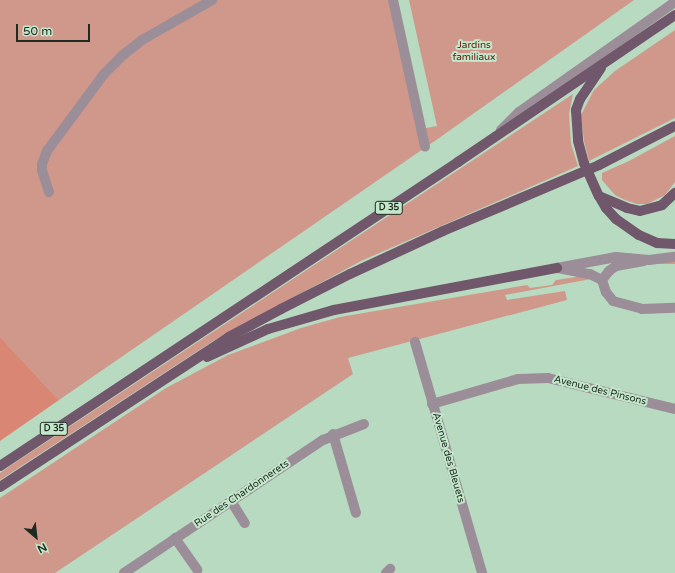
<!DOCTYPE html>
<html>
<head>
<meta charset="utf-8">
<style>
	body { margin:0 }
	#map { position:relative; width:675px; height:573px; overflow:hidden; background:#b7dac0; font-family:"Varela Round",sans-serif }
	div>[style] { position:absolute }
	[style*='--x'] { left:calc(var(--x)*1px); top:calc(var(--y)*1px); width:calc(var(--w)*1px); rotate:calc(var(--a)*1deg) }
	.green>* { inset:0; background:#d0988b; transform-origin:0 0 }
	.forest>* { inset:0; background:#d98675 }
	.minor>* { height:10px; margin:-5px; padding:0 5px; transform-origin:5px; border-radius:5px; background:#9c8e99 }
	.tertiary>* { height:10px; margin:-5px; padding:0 5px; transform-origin:5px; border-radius:5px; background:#9c8e99 }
	.primary>* { height:10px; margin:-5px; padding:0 5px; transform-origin:5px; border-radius:5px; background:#70576b }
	span { translate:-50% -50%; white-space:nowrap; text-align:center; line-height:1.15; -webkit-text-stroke:4px #c4e7cc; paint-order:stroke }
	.shield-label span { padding:1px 3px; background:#c4e7cc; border:1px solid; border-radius:3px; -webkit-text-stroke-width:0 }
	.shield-label { font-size:9px; color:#1e2b21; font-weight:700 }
	.park-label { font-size:10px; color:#63190b }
	.street-label { font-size:10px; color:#1e2b21 }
	.north { position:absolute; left:16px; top:517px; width:40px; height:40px; -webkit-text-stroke:3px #c4e7cc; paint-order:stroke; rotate:152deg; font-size:11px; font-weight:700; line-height:16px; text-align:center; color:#1e2b21 }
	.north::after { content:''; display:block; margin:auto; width:14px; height:18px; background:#1e2b21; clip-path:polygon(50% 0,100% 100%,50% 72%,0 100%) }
	.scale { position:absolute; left:16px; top:24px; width:74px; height:18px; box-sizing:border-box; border:2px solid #1e2b21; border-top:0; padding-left:5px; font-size:12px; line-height:14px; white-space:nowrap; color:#1e2b21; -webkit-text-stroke:3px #c4e7cc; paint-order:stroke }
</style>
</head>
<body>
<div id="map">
	<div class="green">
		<i style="clip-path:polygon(0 0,391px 0,421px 129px,437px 126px,409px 0,634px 0,439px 138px,59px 400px,0 337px)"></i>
		<i style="clip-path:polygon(675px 30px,675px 118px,589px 161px,584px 141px,581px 115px,594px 90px,615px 71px)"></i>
		<i style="clip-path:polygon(573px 94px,569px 114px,571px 144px,578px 166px,361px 261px,213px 341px,0 480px,0 473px,13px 464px)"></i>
		<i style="clip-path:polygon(675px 136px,675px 182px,665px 195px,647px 204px,637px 204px,625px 200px,615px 195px,602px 180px,602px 173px,629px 161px)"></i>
		<i style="left:675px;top:259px;width:5px;height:61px;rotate:90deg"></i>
		<i style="clip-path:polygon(583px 276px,591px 279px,505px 295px,507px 300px,565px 291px,567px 300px,348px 358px,353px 374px,55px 573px,0 573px,0 498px,166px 388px,228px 355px,301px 328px,340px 317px,527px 285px,530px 288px,552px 285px,556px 280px)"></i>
	</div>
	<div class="forest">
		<i style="clip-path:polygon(0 337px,59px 400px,0 441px)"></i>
	</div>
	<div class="minor">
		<i style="--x:393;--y:0;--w:150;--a:77.7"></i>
		<i style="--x:49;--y:192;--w:22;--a:-108"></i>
		<i style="--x:42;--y:171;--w:7;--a:-90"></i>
		<i style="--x:42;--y:164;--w:14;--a:-69"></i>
		<i style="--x:47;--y:151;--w:96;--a:-53.5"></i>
		<i style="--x:104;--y:74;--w:27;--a:-45"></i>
		<i style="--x:123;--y:55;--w:24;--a:-38"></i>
		<i style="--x:142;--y:40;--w:81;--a:-29.7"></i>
		<i style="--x:558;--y:268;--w:33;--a:11"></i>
		<i style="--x:590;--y:274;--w:13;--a:27"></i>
		<i style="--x:602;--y:280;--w:13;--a:72"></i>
		<i style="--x:606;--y:292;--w:11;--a:52"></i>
		<i style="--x:613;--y:301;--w:30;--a:15"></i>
		<i style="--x:642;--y:309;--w:33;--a:-2"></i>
		<i style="--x:602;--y:280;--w:11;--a:-52"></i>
		<i style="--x:609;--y:271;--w:9;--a:-36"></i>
		<i style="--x:616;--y:266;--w:28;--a:-10"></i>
		<i style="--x:415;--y:342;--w:241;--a:73.8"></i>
		<i style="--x:432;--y:404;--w:90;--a:-16.2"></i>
		<i style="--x:518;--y:379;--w:30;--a:-2"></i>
		<i style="--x:548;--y:378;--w:131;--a:13.7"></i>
		<i style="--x:333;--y:434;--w:82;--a:73.8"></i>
		<i style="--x:231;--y:501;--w:26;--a:58"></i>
		<i style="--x:175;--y:538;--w:39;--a:55"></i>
		<i style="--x:124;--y:573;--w:239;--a:-33.8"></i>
		<i style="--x:323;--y:440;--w:44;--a:-21.3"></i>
		<i style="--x:386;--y:573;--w:6;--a:-45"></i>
	</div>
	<div class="tertiary">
		<i style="--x:501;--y:130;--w:25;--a:-45"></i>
		<i style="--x:519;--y:112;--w:191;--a:-35.2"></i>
		<i style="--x:557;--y:268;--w:60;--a:-10.6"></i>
		<i style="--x:616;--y:257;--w:33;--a:5"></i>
		<i style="--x:649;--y:260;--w:26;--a:-7"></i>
	</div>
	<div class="primary">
		<i style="--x:601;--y:68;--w:37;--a:124"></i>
		<i style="--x:580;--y:99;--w:12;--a:110"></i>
		<i style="--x:576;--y:110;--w:31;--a:86"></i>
		<i style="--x:578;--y:141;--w:23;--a:75"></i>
		<i style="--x:584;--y:163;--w:36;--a:66"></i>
		<i style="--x:599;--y:196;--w:14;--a:60"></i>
		<i style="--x:606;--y:208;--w:15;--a:48"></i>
		<i style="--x:616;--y:219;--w:28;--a:35"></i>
		<i style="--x:639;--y:235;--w:20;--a:24"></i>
		<i style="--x:657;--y:243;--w:18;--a:3"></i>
		<i style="--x:599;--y:196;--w:30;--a:23"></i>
		<i style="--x:627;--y:208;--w:13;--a:13"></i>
		<i style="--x:640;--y:211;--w:23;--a:-15"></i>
		<i style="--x:662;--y:205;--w:18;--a:-43"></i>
		<i style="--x:207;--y:357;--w:67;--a:-24.7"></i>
		<i style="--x:268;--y:329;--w:69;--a:-16.1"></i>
		<i style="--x:334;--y:310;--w:227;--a:-10.7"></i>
		<i style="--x:0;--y:466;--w:550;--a:-33.57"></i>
		<i style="--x:458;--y:162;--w:262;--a:-34.1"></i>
		<i style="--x:0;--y:487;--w:274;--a:-33.2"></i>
		<i style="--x:229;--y:337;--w:59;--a:-28.3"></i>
		<i style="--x:281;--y:309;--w:77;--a:-26.9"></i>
		<i style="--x:350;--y:274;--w:102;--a:-24.8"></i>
		<i style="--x:443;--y:231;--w:169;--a:-22.9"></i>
		<i style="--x:599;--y:165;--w:85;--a:-27.2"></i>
	</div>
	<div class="shield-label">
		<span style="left:389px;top:208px">D 35</span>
		<span style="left:54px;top:429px">D 35</span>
	</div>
	<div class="park-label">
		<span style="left:474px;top:51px">Jardins<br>familiaux</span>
	</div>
	<div class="street-label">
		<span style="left:600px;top:391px;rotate:14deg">Avenue des Pinsons</span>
		<span style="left:448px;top:458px;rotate:74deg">Avenue des Bleuets</span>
		<span style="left:242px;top:494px;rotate:-34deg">Rue des Chardonnerets</span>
	</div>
	<div class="north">N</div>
	<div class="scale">50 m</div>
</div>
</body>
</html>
